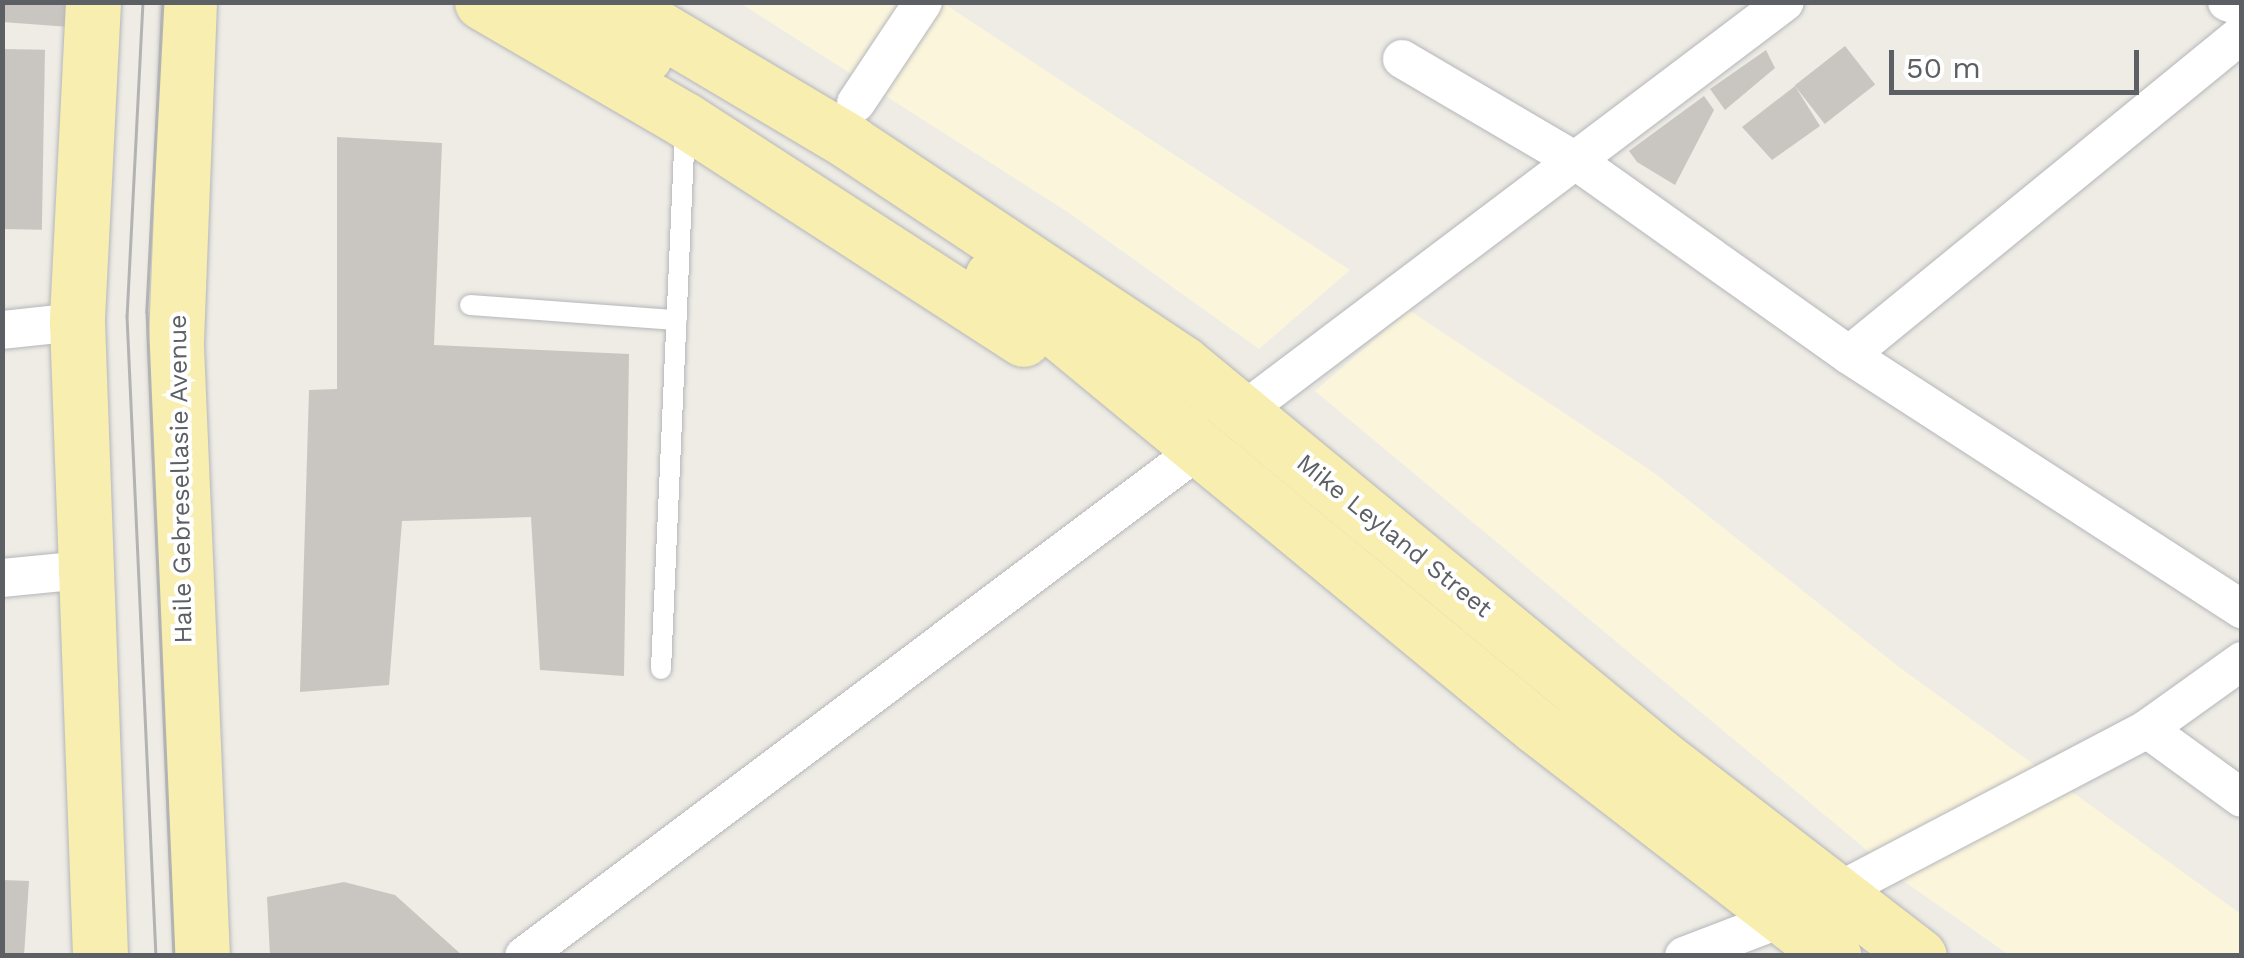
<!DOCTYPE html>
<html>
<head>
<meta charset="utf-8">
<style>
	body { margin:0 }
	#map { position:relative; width:2244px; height:958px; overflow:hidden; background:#eeece5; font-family:"Work Sans",sans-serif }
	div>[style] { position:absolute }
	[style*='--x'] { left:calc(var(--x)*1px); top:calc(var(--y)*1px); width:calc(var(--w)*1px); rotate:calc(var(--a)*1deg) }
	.commercial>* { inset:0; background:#fbf5dc }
	.building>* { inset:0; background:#c9c6c2; transform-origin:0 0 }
	.roads { filter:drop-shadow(0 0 2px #b5b6ba) drop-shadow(0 0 2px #b5b6ba) }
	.lane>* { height:20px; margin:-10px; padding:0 10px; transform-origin:10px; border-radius:10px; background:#fff }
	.street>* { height:38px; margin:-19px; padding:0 19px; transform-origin:19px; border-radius:19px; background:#fff }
	.primary>* { height:55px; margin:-27.5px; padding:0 27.5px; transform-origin:27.5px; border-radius:27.5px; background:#f8eeaf }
	.tram>* { height:2.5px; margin:-1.25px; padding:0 1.25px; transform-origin:1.25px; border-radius:1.25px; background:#b3b3b4 }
	span { translate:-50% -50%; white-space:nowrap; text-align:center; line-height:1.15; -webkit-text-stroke:8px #fff; paint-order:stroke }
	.street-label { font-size:25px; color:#5c5f64 }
	.frame { position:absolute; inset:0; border:5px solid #5c5f64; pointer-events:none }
	.scale { position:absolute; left:1889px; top:50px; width:250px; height:45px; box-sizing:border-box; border:5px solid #5c5f64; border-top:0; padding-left:12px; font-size:30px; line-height:35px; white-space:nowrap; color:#5c5f64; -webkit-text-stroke:8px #fff; paint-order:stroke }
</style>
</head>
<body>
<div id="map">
	<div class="commercial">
		<i style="clip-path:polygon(740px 3px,943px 3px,1350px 270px,1259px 349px,1069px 213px)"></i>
		<i style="clip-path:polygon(1409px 310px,1653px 472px,1899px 667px,2241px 914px,2241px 955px,2009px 955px,1905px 882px,1315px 391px)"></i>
	</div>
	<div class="building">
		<i style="clip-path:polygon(2px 2px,72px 2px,70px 27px,2px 22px)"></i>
		<i style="left:1845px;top:46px;width:49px;height:64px;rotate:52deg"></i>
		<i style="left:2px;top:49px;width:43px;height:180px;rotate:1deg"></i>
		<i style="clip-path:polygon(1766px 50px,1775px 68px,1725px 110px,1710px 89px)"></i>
		<i style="clip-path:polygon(1795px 86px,1820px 126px,1772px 160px,1742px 127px)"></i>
		<i style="clip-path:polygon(1704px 96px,1714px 110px,1675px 185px,1637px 162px,1629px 151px)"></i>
		<i style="clip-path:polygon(337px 137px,442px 143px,434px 345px,629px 354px,624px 676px,540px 670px,531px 517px,402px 521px,389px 685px,300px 692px,309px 390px,337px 389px)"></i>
		<i style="clip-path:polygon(2px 880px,29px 881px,24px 956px,2px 956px)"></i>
		<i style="clip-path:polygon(344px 882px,395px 895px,463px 956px,270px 956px,267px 897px)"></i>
	</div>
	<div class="roads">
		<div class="lane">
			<i style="--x:470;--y:305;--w:207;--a:4.2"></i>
			<i style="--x:661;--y:669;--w:543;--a:-87.46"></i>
		</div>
		<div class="street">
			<i style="--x:2227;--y:2;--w:16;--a:18"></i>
			<i style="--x:1402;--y:59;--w:202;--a:30.4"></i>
			<i style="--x:1576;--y:161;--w:335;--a:35.4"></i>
			<i style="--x:1849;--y:355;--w:468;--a:32.9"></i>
			<i style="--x:856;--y:103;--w:121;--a:-56.4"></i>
			<i style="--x:2;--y:330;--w:75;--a:-6.1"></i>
			<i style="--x:1849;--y:355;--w:507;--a:-39.24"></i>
			<i style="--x:1242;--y:412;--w:680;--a:-37.06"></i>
			<i style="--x:2;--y:578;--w:82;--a:-5.6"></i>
			<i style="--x:2147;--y:729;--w:117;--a:36"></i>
			<i style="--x:1837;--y:892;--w:350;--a:-27.7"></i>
			<i style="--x:2147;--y:729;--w:117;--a:-35.6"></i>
			<i style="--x:524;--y:956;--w:846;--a:-36.88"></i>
			<i style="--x:1684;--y:956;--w:106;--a:-21"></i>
		</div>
		<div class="primary">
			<i style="--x:93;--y:2;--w:320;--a:92.9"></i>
			<i style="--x:77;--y:322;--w:634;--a:87.92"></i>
			<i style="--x:189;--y:2;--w:345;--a:92.2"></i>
			<i style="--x:176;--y:347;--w:610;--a:87.56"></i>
			<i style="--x:482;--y:2;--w:235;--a:30.2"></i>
			<i style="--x:685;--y:120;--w:403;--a:32.9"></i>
			<i style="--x:551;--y:2;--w:108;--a:29.9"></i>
			<i style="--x:614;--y:2;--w:276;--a:30.7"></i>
			<i style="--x:851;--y:143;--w:397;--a:33.6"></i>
			<i style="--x:1182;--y:363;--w:618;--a:39.49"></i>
			<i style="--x:1659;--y:756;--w:328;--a:37.6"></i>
			<i style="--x:992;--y:277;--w:705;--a:39.54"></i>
			<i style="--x:1536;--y:726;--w:376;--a:37.7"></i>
		</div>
	</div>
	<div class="tram">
		<i style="--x:143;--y:2;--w:314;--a:92.9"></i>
		<i style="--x:127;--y:316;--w:641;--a:87.41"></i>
		<i style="--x:163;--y:2;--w:310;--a:93"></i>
		<i style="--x:147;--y:312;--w:645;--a:87.6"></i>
	</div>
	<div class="street-label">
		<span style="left:181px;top:479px;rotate:-91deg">Haile Gebresellasie Avenue</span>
		<span style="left:1394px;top:536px;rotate:39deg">Mike Leyland Street</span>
	</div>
	<div class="frame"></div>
	<div class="scale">50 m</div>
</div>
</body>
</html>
